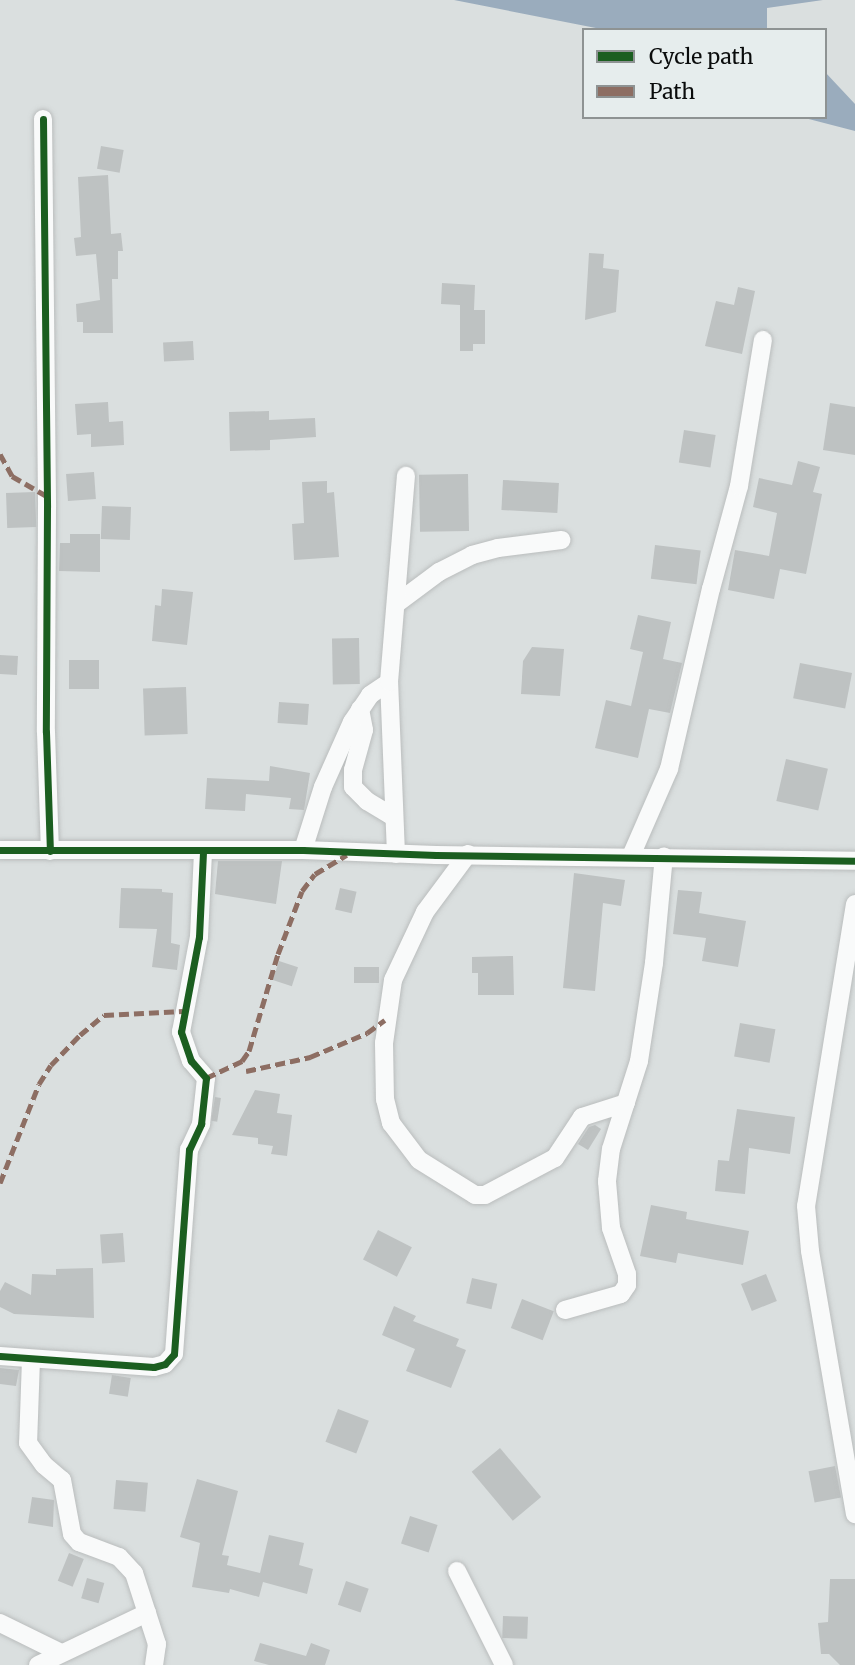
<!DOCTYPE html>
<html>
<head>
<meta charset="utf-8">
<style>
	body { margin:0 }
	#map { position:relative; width:855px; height:1665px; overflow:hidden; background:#dadfdf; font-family:Merriweather,serif }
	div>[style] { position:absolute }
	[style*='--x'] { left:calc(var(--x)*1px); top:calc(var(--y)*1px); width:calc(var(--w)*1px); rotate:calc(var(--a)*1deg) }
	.water>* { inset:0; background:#9aacbd }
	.building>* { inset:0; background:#bec2c2; transform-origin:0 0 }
	.roads { filter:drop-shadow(0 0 2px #babdbd) drop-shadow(0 0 2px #babdbd) }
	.street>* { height:18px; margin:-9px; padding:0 9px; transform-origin:9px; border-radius:9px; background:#f9fafa }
	.quiet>* { height:5px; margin-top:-2.5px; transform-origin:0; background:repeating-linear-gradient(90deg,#8d6e63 0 10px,transparent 0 15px) }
	.cycleway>* { height:7px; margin:-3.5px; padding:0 3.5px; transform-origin:3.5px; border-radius:3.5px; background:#1b5e20 }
	span { translate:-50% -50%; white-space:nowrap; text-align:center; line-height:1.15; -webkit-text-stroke:5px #e6eded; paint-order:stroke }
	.legend { position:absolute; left:582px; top:28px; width:245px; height:91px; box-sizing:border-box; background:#e6eded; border:2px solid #8e9393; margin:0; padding:9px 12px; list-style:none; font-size:21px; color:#0a0c0c }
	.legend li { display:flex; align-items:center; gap:14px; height:35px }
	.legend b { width:35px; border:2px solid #8e9393 }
</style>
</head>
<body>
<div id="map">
	<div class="water">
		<i style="clip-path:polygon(454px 0,823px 0,767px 8px,767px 30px,606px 30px)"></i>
		<i style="clip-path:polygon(825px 72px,855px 104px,855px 131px,801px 117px,825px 117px)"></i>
	</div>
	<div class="building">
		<i style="left:101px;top:146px;width:23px;height:23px;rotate:10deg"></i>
		<i style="clip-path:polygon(108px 175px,111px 234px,121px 233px,123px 251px,118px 251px,118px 279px,112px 279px,113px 333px,83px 333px,83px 322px,77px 322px,76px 304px,100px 300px,96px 254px,76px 256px,74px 238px,81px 237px,78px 177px)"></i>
		<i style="clip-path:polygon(589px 253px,604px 254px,603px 268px,619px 270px,616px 312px,585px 320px)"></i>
		<i style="clip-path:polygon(442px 283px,475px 285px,474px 310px,485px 310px,485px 344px,473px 344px,473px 351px,460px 351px,460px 305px,441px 304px)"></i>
		<i style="clip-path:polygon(738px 287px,755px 291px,742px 354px,705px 346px,716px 301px,734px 305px)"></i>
		<i style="left:193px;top:341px;width:19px;height:30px;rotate:87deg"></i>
		<i style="clip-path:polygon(108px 402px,109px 422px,123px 421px,124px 445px,91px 447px,91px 434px,77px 435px,75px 404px)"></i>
		<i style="clip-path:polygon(830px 403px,855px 407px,855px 455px,823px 450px)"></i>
		<i style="clip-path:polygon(269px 411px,269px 420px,315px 418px,316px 437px,270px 440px,270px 450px,230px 451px,229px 412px)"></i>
		<i style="left:684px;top:430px;width:32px;height:33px;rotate:9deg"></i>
		<i style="clip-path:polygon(798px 461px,820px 467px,813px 492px,822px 494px,806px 574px,780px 569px,774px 599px,728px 590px,735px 550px,769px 556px,777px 513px,753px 507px,759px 478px,792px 485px)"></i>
		<i style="left:94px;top:472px;width:27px;height:28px;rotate:86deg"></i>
		<i style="left:468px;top:474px;width:57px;height:49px;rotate:89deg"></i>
		<i style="left:503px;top:480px;width:56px;height:30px;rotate:3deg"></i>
		<i style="clip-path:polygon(327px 481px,327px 493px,334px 492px,339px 557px,294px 560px,292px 524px,304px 523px,302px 482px)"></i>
		<i style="left:35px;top:492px;width:35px;height:29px;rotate:88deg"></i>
		<i style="left:102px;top:506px;width:29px;height:33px;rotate:2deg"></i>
		<i style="clip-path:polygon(70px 534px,100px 534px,100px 572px,59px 571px,60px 543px,70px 543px)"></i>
		<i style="left:655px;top:545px;width:46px;height:34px;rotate:7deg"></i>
		<i style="clip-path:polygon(162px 589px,193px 592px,187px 645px,152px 641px,155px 605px,161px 606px)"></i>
		<i style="clip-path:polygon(638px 615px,671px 622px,663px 659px,682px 663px,670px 713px,649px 709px,638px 758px,595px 748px,606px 700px,631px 706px,643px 652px,630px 649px)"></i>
		<i style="left:359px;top:638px;width:46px;height:27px;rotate:89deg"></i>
		<i style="clip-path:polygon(532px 647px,564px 649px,560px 696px,521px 694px,523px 661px)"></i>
		<i style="left:0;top:655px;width:18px;height:19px;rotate:3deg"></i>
		<i style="left:69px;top:660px;width:30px;height:29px"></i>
		<i style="left:800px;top:663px;width:53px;height:36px;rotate:11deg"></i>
		<i style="left:186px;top:687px;width:47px;height:43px;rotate:88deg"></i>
		<i style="left:279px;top:702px;width:30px;height:21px;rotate:4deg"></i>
		<i style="left:786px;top:759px;width:43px;height:43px;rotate:13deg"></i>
		<i style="clip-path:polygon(270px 766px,310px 773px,304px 810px,289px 809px,291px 798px,246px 794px,245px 811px,205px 809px,207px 778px,269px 781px)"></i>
		<i style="clip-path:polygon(218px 861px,282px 861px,276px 904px,215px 894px)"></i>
		<i style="clip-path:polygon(574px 873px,625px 880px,621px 906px,603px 903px,595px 991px,563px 988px)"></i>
		<i style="clip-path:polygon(121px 888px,162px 889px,162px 892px,173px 893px,171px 943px,180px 945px,177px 970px,152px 967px,157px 929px,119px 928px)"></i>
		<i style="left:340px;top:888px;width:17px;height:22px;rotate:13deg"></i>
		<i style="clip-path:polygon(678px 890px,702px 892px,699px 913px,746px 921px,738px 967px,702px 961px,706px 938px,673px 934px)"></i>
		<i style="clip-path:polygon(513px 956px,514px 995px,478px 995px,478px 973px,472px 973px,472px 957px)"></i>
		<i style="left:279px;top:961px;width:20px;height:20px;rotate:18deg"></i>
		<i style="left:379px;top:967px;width:16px;height:25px;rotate:90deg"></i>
		<i style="left:740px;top:1023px;width:36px;height:34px;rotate:10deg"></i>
		<i style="clip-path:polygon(255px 1090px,280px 1094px,277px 1113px,292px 1115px,287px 1156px,271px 1154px,273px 1146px,258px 1144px,258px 1138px,232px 1135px)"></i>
		<i style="left:215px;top:1097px;width:6px;height:24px;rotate:9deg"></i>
		<i style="clip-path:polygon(737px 1109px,795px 1117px,790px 1154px,749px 1148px,745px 1194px,715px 1191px,718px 1160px,729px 1161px)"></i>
		<i style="clip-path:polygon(595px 1125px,601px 1129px,588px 1150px,578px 1144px,589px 1127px)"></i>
		<i style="clip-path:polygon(651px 1205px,687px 1212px,686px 1219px,749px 1231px,743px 1265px,678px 1253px,676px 1263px,640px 1256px)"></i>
		<i style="left:378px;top:1230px;width:38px;height:33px;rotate:27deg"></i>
		<i style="left:123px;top:1233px;width:29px;height:23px;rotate:86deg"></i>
		<i style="clip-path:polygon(93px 1268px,94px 1318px,14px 1314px,0 1307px,0 1291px,5px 1282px,31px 1295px,32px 1274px,56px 1275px,56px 1269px)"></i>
		<i style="left:766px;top:1274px;width:29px;height:27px;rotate:68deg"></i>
		<i style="left:472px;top:1278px;width:26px;height:26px;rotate:13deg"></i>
		<i style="left:522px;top:1299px;width:34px;height:31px;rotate:21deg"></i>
		<i style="clip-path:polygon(394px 1306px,416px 1316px,413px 1321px,459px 1339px,456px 1346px,466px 1350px,451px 1388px,406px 1371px,415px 1349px,382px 1335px)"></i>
		<i style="clip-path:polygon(0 1368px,19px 1370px,16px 1386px,0 1384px)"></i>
		<i style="left:112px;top:1375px;width:19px;height:19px;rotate:9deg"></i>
		<i style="left:338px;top:1409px;width:33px;height:35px;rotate:21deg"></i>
		<i style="left:500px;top:1448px;width:64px;height:37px;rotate:50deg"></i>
		<i style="left:835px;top:1466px;width:32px;height:27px;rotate:79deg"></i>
		<i style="clip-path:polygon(197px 1479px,238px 1491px,222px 1555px,229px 1556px,227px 1565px,260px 1573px,269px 1535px,304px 1543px,299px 1565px,313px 1569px,307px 1594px,263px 1582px,259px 1597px,230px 1589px,229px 1593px,192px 1587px,200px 1543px,180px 1537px)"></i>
		<i style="left:116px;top:1480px;width:32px;height:29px;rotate:5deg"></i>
		<i style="clip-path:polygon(32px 1497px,54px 1500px,53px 1527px,28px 1523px)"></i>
		<i style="left:410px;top:1516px;width:29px;height:29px;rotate:18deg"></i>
		<i style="left:69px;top:1553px;width:16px;height:30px;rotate:22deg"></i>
		<i style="left:87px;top:1578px;width:18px;height:21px;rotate:16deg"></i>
		<i style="clip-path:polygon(830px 1579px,855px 1579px,855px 1665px,840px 1665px,829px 1654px,821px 1654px,818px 1623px,828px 1622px)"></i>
		<i style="left:346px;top:1581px;width:24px;height:25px;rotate:19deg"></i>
		<i style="left:503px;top:1616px;width:25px;height:22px;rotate:2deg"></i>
		<i style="clip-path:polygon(260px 1643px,306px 1656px,311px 1643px,330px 1650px,325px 1665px,269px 1665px,254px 1661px)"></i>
	</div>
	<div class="roads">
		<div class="street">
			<i style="--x:43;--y:119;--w:388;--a:89.4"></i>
			<i style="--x:47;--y:507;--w:225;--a:90.3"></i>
			<i style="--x:46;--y:732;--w:119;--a:88.1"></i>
			<i style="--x:396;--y:604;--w:54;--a:-36.7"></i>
			<i style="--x:439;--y:572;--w:37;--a:-27"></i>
			<i style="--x:472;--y:555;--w:27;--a:-15"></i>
			<i style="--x:498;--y:548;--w:64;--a:-7.2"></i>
			<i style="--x:360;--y:709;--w:21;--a:79"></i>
			<i style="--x:364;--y:730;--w:41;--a:105.4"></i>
			<i style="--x:353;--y:770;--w:17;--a:90"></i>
			<i style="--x:353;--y:787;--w:20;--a:45"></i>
			<i style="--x:367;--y:801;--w:31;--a:31"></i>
			<i style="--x:0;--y:850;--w:303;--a:0"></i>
			<i style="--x:303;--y:850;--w:133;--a:2.2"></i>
			<i style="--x:436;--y:855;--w:419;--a:0.8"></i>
			<i style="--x:303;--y:850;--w:66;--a:-72.4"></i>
			<i style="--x:323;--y:787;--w:71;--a:-66"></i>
			<i style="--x:352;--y:722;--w:32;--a:-56"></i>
			<i style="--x:370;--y:695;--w:23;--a:-34"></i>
			<i style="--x:396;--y:854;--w:172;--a:-92.3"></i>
			<i style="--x:389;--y:682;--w:207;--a:-85.3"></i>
			<i style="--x:468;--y:854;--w:72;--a:126.6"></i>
			<i style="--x:425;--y:912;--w:75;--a:115.2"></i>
			<i style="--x:393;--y:980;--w:64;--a:98.1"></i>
			<i style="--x:384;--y:1043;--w:56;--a:89"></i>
			<i style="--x:385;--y:1099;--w:25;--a:76"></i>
			<i style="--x:391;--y:1123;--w:46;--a:52.9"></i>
			<i style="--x:419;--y:1160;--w:66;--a:32"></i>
			<i style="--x:475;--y:1195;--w:10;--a:0"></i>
			<i style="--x:485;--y:1195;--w:79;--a:-27.9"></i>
			<i style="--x:555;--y:1158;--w:49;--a:-56.6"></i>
			<i style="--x:582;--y:1117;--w:46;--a:-17.7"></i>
			<i style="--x:631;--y:856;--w:95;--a:-66.4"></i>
			<i style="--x:669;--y:769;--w:185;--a:-76.9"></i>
			<i style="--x:711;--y:589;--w:107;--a:-74.8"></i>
			<i style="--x:739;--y:486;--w:148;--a:-80.7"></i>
			<i style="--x:855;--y:904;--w:306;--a:99.2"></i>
			<i style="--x:806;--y:1206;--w:45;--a:84.9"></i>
			<i style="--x:810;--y:1251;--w:267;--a:80.3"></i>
			<i style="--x:565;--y:1310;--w:58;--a:-15.9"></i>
			<i style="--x:621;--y:1294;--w:11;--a:-56"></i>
			<i style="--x:627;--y:1285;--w:11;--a:-90"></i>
			<i style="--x:627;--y:1274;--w:49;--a:-109.2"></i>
			<i style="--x:611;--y:1228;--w:47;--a:-94.9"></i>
			<i style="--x:607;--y:1181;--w:32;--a:-83"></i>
			<i style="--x:611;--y:1149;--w:92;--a:-72.3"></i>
			<i style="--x:639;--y:1061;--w:99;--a:-81.3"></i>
			<i style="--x:654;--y:963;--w:107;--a:-84.7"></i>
			<i style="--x:0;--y:1356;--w:154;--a:4.1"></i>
			<i style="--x:154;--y:1367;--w:11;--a:-15"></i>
			<i style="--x:165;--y:1364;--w:13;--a:-48"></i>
			<i style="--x:174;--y:1354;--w:205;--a:-85.8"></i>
			<i style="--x:189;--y:1150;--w:29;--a:-65"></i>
			<i style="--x:201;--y:1124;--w:46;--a:-83.8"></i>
			<i style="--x:206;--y:1078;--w:23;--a:-131"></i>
			<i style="--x:191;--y:1061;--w:31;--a:-109"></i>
			<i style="--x:181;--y:1032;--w:97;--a:-79.3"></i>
			<i style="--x:199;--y:937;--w:85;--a:-87.3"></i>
			<i style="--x:31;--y:1359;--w:84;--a:92"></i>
			<i style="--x:28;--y:1443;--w:27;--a:54"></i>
			<i style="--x:44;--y:1465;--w:23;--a:40"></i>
			<i style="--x:62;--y:1480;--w:55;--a:79.5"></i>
			<i style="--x:72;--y:1534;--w:11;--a:49"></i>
			<i style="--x:79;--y:1542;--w:43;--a:20.6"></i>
			<i style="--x:119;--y:1557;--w:22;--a:47"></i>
			<i style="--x:134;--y:1573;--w:75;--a:72.1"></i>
			<i style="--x:157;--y:1644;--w:21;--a:98"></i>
			<i style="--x:457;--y:1571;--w:105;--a:63.4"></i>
			<i style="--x:0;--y:1623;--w:66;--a:26.2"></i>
			<i style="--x:38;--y:1665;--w:121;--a:-25.5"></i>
		</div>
	</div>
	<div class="quiet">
		<i style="--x:0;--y:454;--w:25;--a:61"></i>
		<i style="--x:12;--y:476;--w:39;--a:30"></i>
		<i style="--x:246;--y:1071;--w:66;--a:-12.3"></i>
		<i style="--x:310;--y:1057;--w:62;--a:-22.8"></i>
		<i style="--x:367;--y:1033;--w:22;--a:-36"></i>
		<i style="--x:206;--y:1078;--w:40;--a:-25"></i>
		<i style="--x:242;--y:1061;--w:12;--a:-55"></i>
		<i style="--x:249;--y:1051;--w:101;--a:-73.4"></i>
		<i style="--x:278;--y:954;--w:67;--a:-69.1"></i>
		<i style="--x:302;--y:891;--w:21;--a:-53"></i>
		<i style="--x:315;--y:874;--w:37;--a:-31"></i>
		<i style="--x:0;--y:1183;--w:106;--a:-68.5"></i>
		<i style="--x:39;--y:1084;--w:22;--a:-58"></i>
		<i style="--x:51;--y:1065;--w:42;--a:-46"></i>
		<i style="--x:80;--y:1035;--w:31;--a:-40"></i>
		<i style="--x:104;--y:1015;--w:79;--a:-2.9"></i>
	</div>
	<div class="cycleway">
		<i style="--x:43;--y:119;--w:388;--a:89.4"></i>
		<i style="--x:47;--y:507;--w:225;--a:90.3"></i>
		<i style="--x:46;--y:732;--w:119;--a:88.1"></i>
		<i style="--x:0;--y:850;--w:303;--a:0"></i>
		<i style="--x:303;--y:850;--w:133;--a:2.2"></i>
		<i style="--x:436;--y:855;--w:419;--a:0.8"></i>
		<i style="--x:0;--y:1356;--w:154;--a:4.1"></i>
		<i style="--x:154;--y:1367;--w:11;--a:-15"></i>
		<i style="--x:165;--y:1364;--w:13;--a:-48"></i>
		<i style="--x:174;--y:1354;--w:205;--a:-85.8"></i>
		<i style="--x:189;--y:1150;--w:29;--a:-65"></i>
		<i style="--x:201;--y:1124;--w:46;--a:-83.8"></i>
		<i style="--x:206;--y:1078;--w:23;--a:-131"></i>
		<i style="--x:191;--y:1061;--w:31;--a:-109"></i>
		<i style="--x:181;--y:1032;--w:97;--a:-79.3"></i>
		<i style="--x:199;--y:937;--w:85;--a:-87.3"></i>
	</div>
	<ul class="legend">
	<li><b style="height:9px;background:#1b5e20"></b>Cycle path</li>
	<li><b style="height:9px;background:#8d6e63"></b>Path</li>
	</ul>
</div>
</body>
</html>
